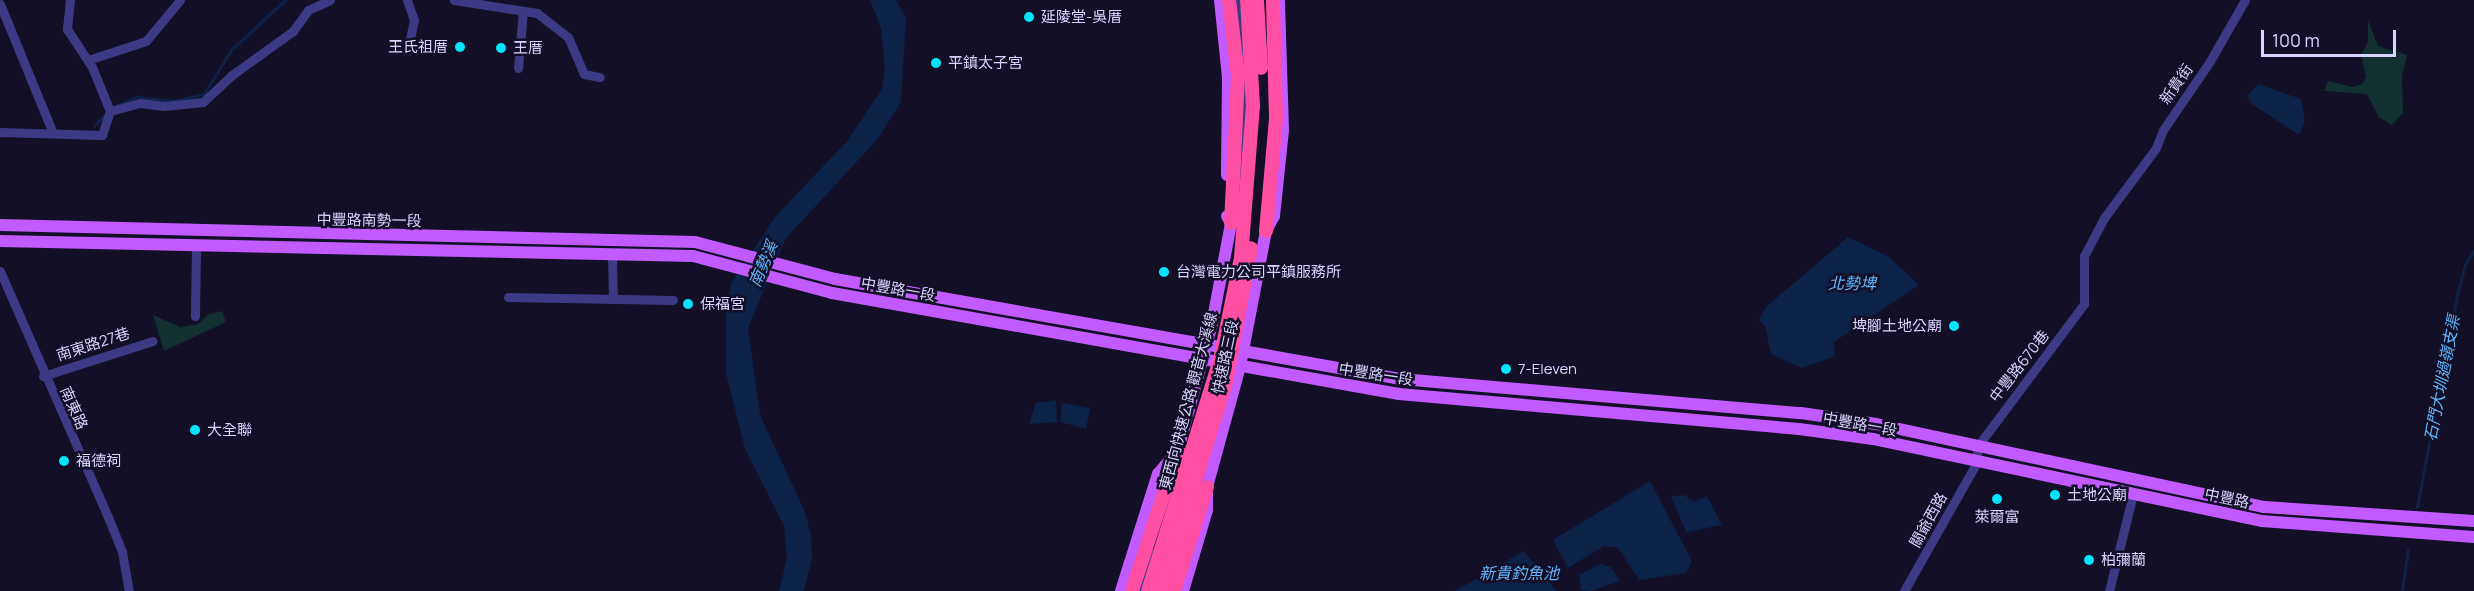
<!DOCTYPE html>
<html>
<head>
<meta charset="utf-8">
<style>
	body { margin:0 }
	#map { position:relative; width:2474px; height:591px; overflow:hidden; background:#130f26; font-family:Manrope,"Noto Sans TC",sans-serif }
	div>[style] { position:absolute }
	[style*='--x'] { left:calc(var(--x)*1px); top:calc(var(--y)*1px); width:calc(var(--w)*1px); rotate:calc(var(--a)*1deg) }
	.green>* { inset:0; background:#12302f }
	.water>* { inset:0; background:#0c2248 }
	.stream>* { height:3px; margin:-1.5px; padding:0 1.5px; transform-origin:1.5px; border-radius:1.5px; background:#0c2248 }
	.minor>* { height:9px; margin:-4.5px; padding:0 4.5px; transform-origin:4.5px; border-radius:4.5px; background:#3d3a85 }
	.major>* { height:12px; margin:-6px; padding:0 6px; transform-origin:6px; border-radius:6px; background:#c25bff }
	.highway>* { height:14px; margin:-7px; padding:0 7px; transform-origin:7px; border-radius:7px; background:#ff4fa3 }
	.highway-bridge>* { height:14px; margin:-7px; padding:0 7px; transform-origin:7px; border-radius:7px; background:#ff4fa3 }
	.dots>* { width:16px; height:16px; translate:-50% -50%; box-sizing:border-box; border:3px solid #130f26; border-radius:50% }
	span { translate:-50% -50%; white-space:nowrap; text-align:center; line-height:1.15; -webkit-text-stroke:5px #130f26; paint-order:stroke }
	.poi-label { font-size:15px; color:#d9d4ff }
	.left { translate:0 -50%; text-align:left }
	.right { translate:-100% -50%; text-align:right }
	.street-label { font-size:15px; color:#d9d4ff }
	.water-label { font-size:16px; color:#62b6ff; font-style:italic }
	.scale { position:absolute; left:2261px; top:30px; width:135px; height:27px; box-sizing:border-box; border:3px solid #d9d4ff; border-top:0; padding-left:8px; font-size:18px; line-height:21px; white-space:nowrap; color:#d9d4ff; -webkit-text-stroke:4px #130f26; paint-order:stroke }
</style>
</head>
<body>
<div id="map">
	<div class="green">
		<i style="clip-path:polygon(2368px 20px,2378px 46px,2407px 55px,2402px 76px,2403px 113px,2392px 125px,2379px 117px,2367px 94px,2324px 91px,2328px 81px,2353px 87px,2362px 84px,2366px 77px,2361px 55px,2368px 42px)"></i>
		<i style="clip-path:polygon(222px 311px,226px 322px,164px 351px,153px 315px,180px 327px,198px 324px,209px 314px)"></i>
	</div>
	<div class="water">
		<i style="clip-path:polygon(870px 0,896px 0,906px 18px,901px 102px,877px 140px,786px 238px,748px 328px,760px 415px,805px 512px,811px 535px,812px 558px,804px 591px,779px 591px,787px 558px,784px 526px,745px 449px,726px 373px,726px 314px,731px 283px,775px 217px,848px 140px,882px 89px,885px 71px,881px 28px)"></i>
		<i style="clip-path:polygon(2258px 84px,2301px 99px,2305px 122px,2299px 135px,2252px 104px,2247px 96px)"></i>
		<i style="clip-path:polygon(1848px 237px,1889px 257px,1919px 285px,1834px 342px,1835px 356px,1802px 368px,1771px 354px,1765px 326px,1759px 320px,1766px 307px)"></i>
		<i style="clip-path:polygon(1056px 400px,1057px 422px,1029px 424px,1036px 403px)"></i>
		<i style="clip-path:polygon(1062px 403px,1090px 408px,1086px 429px,1060px 422px)"></i>
		<i style="clip-path:polygon(1650px 481px,1692px 561px,1686px 573px,1639px 580px,1618px 548px,1604px 546px,1568px 568px,1553px 540px)"></i>
		<i style="clip-path:polygon(1684px 495px,1694px 502px,1707px 496px,1722px 525px,1686px 532px,1671px 496px)"></i>
		<i style="clip-path:polygon(1524px 551px,1556px 591px,1455px 591px)"></i>
		<i style="clip-path:polygon(1600px 564px,1611px 567px,1620px 581px,1591px 591px,1581px 590px,1579px 575px)"></i>
	</div>
	<div class="stream">
		<i style="--x:112;--y:107;--w:27;--a:-22"></i>
		<i style="--x:137;--y:97;--w:36;--a:6"></i>
		<i style="--x:173;--y:101;--w:32;--a:-13"></i>
		<i style="--x:204;--y:94;--w:52;--a:-58.5"></i>
		<i style="--x:231;--y:50;--w:74;--a:-42.8"></i>
		<i style="--x:94;--y:126;--w:16;--a:-47"></i>
		<i style="--x:2417;--y:507;--w:220;--a:-79.3"></i>
		<i style="--x:2458;--y:291;--w:28;--a:-75"></i>
		<i style="--x:2465;--y:264;--w:16;--a:-55"></i>
		<i style="--x:2402;--y:591;--w:42;--a:-81.9"></i>
	</div>
	<div class="minor">
		<i style="--x:70;--y:0;--w:29;--a:96"></i>
		<i style="--x:67;--y:29;--w:45;--a:56.7"></i>
		<i style="--x:92;--y:67;--w:48;--a:67.8"></i>
		<i style="--x:407;--y:0;--w:21;--a:71"></i>
		<i style="--x:414;--y:20;--w:29;--a:102"></i>
		<i style="--x:454;--y:0;--w:84;--a:8.9"></i>
		<i style="--x:537;--y:13;--w:39;--a:38"></i>
		<i style="--x:568;--y:37;--w:40;--a:66.6"></i>
		<i style="--x:584;--y:74;--w:16;--a:11"></i>
		<i style="--x:1236;--y:0;--w:87;--a:83.4"></i>
		<i style="--x:1246;--y:86;--w:88;--a:93.3"></i>
		<i style="--x:0;--y:4;--w:139;--a:67.7"></i>
		<i style="--x:88;--y:60;--w:61;--a:-18.1"></i>
		<i style="--x:146;--y:41;--w:53;--a:-50.3"></i>
		<i style="--x:518;--y:68;--w:57;--a:-85"></i>
		<i style="--x:110;--y:111;--w:31;--a:-15"></i>
		<i style="--x:140;--y:103;--w:24;--a:7"></i>
		<i style="--x:164;--y:106;--w:39;--a:-6"></i>
		<i style="--x:203;--y:102;--w:40;--a:-43"></i>
		<i style="--x:232;--y:75;--w:75;--a:-35.8"></i>
		<i style="--x:293;--y:31;--w:26;--a:-54"></i>
		<i style="--x:308;--y:10;--w:24;--a:-24"></i>
		<i style="--x:0;--y:132;--w:102;--a:1.7"></i>
		<i style="--x:102;--y:135;--w:25;--a:-72"></i>
		<i style="--x:612;--y:255;--w:44;--a:88.7"></i>
		<i style="--x:0;--y:271;--w:269;--a:66.3"></i>
		<i style="--x:108;--y:517;--w:38;--a:68"></i>
		<i style="--x:122;--y:552;--w:40;--a:80"></i>
		<i style="--x:508;--y:297;--w:165;--a:1"></i>
		<i style="--x:195;--y:316;--w:71;--a:-89.2"></i>
		<i style="--x:43;--y:376;--w:115;--a:-17.7"></i>
		<i style="--x:1140;--y:591;--w:39;--a:-73"></i>
		<i style="--x:1904;--y:591;--w:148;--a:-60.5"></i>
		<i style="--x:1977;--y:462;--w:15;--a:-90"></i>
		<i style="--x:1977;--y:447;--w:179;--a:-53.2"></i>
		<i style="--x:2084;--y:304;--w:48;--a:-90"></i>
		<i style="--x:2084;--y:256;--w:43;--a:-62.2"></i>
		<i style="--x:2104;--y:218;--w:87;--a:-53.4"></i>
		<i style="--x:2156;--y:148;--w:19;--a:-69"></i>
		<i style="--x:2163;--y:130;--w:83;--a:-55.7"></i>
		<i style="--x:2210;--y:61;--w:70;--a:-60.2"></i>
		<i style="--x:2109;--y:591;--w:100;--a:-76.1"></i>
	</div>
	<div class="major">
		<i style="--x:1220;--y:0;--w:77;--a:84.1"></i>
		<i style="--x:1228;--y:77;--w:98;--a:90.6"></i>
		<i style="--x:0;--y:225;--w:695;--a:1.4"></i>
		<i style="--x:695;--y:242;--w:145;--a:14.8"></i>
		<i style="--x:835;--y:279;--w:575;--a:10.02"></i>
		<i style="--x:1401;--y:379;--w:401;--a:4.9"></i>
		<i style="--x:1801;--y:413;--w:76;--a:8.3"></i>
		<i style="--x:1876;--y:424;--w:397;--a:12.1"></i>
		<i style="--x:2264;--y:507;--w:210;--a:3.8"></i>
		<i style="--x:0;--y:241;--w:693;--a:1.24"></i>
		<i style="--x:693;--y:256;--w:144;--a:14.9"></i>
		<i style="--x:832;--y:293;--w:576;--a:10.1"></i>
		<i style="--x:1399;--y:394;--w:402;--a:5"></i>
		<i style="--x:1799;--y:429;--w:75;--a:7.7"></i>
		<i style="--x:1873;--y:439;--w:398;--a:11.9"></i>
		<i style="--x:2262;--y:521;--w:213;--a:4.3"></i>
		<i style="--x:1121;--y:591;--w:123;--a:-72.5"></i>
		<i style="--x:1158;--y:474;--w:31;--a:-50"></i>
		<i style="--x:1178;--y:450;--w:131;--a:-74.9"></i>
		<i style="--x:1212;--y:324;--w:103;--a:-79.3"></i>
		<i style="--x:1231;--y:223;--w:8;--a:-120"></i>
		<i style="--x:1183;--y:591;--w:84;--a:-73.5"></i>
		<i style="--x:1207;--y:510;--w:23;--a:-90"></i>
		<i style="--x:1207;--y:487;--w:125;--a:-74.7"></i>
		<i style="--x:1240;--y:366;--w:137;--a:-79.1"></i>
		<i style="--x:1266;--y:231;--w:17;--a:-62"></i>
		<i style="--x:1274;--y:216;--w:86;--a:-84"></i>
		<i style="--x:1283;--y:130;--w:130;--a:-91.8"></i>
	</div>
	<div class="highway">
		<i style="--x:1229;--y:0;--w:77;--a:83.2"></i>
		<i style="--x:1238;--y:76;--w:147;--a:92.7"></i>
		<i style="--x:1266;--y:231;--w:113;--a:-84.9"></i>
		<i style="--x:1276;--y:118;--w:118;--a:-91.5"></i>
		<i style="--x:1132;--y:591;--w:148;--a:-71.9"></i>
		<i style="--x:1174;--y:591;--w:109;--a:-72.4"></i>
	</div>
	<div class="highway-bridge">
		<i style="--x:1257;--y:0;--w:68;--a:86.6"></i>
		<i style="--x:1148;--y:591;--w:242;--a:-72.7"></i>
		<i style="--x:1220;--y:360;--w:104;--a:-78.4"></i>
		<i style="--x:1241;--y:258;--w:152;--a:-85.5"></i>
		<i style="--x:1253;--y:106;--w:106;--a:-93.2"></i>
		<i style="--x:1161;--y:591;--w:219;--a:-72.7"></i>
		<i style="--x:1226;--y:382;--w:136;--a:-79.4"></i>
	</div>
	<div class="dots">
		<i style="left:1029px;top:17px;background:#00e5ff"></i>
		<i style="left:460px;top:47px;background:#00e5ff"></i>
		<i style="left:501px;top:48px;background:#00e5ff"></i>
		<i style="left:936px;top:63px;background:#00e5ff"></i>
		<i style="left:1164px;top:272px;background:#00e5ff"></i>
		<i style="left:688px;top:304px;background:#00e5ff"></i>
		<i style="left:1954px;top:326px;background:#00e5ff"></i>
		<i style="left:1506px;top:369px;background:#00e5ff"></i>
		<i style="left:195px;top:430px;background:#00e5ff"></i>
		<i style="left:64px;top:461px;background:#00e5ff"></i>
		<i style="left:2055px;top:495px;background:#00e5ff"></i>
		<i style="left:1997px;top:499px;background:#00e5ff"></i>
		<i style="left:2089px;top:560px;background:#00e5ff"></i>
	</div>
	<div class="poi-label">
		<span class="left" style="left:1041px;top:17px">延陵堂-吳厝</span>
		<span class="right" style="left:448px;top:47px">王氏祖厝</span>
		<span class="left" style="left:513px;top:48px">王厝</span>
		<span class="left" style="left:948px;top:63px">平鎮太子宮</span>
		<span class="left" style="left:1176px;top:272px">台灣電力公司平鎮服務所</span>
		<span class="left" style="left:700px;top:304px">保福宮</span>
		<span class="right" style="left:1942px;top:326px">埤腳土地公廟</span>
		<span class="left" style="left:1518px;top:369px">7-Eleven</span>
		<span class="left" style="left:207px;top:430px">大全聯</span>
		<span class="left" style="left:76px;top:461px">福德祠</span>
		<span class="left" style="left:2067px;top:495px">土地公廟</span>
		<span style="left:1997px;top:517px">萊爾富</span>
		<span class="left" style="left:2101px;top:560px">柏彌蘭</span>
	</div>
	<div class="street-label">
		<span style="left:2176px;top:84px;rotate:-55deg">新貴街</span>
		<span style="left:369px;top:220px;rotate:1deg">中豐路南勢一段</span>
		<span style="left:898px;top:289px;rotate:10deg">中豐路一段</span>
		<span style="left:93px;top:344px;rotate:-18deg">南東路27巷</span>
		<span style="left:1225px;top:357px;rotate:-78deg">快速路三段</span>
		<span style="left:2019px;top:366px;rotate:-52deg">中豐路670巷</span>
		<span style="left:1376px;top:374px;rotate:9deg">中豐路一段</span>
		<span style="left:1188px;top:401px;rotate:-75deg">東西向快速公路 觀音大溪線</span>
		<span style="left:74px;top:408px;rotate:66deg">南東路</span>
		<span style="left:1860px;top:424px;rotate:10deg">中豐路一段</span>
		<span style="left:2227px;top:498px;rotate:12deg">中豐路</span>
		<span style="left:1928px;top:520px;rotate:-61deg">關爺西路</span>
	</div>
	<div class="water-label">
		<span style="left:763px;top:264px;rotate:-67deg">南勢溪</span>
		<span style="left:1852px;top:283px">北勢埤</span>
		<span style="left:2442px;top:378px;rotate:-79deg">石門大圳過嶺支渠</span>
		<span style="left:1519px;top:573px">新貴釣魚池</span>
	</div>
	<div class="scale">100 m</div>
</div>
</body>
</html>
